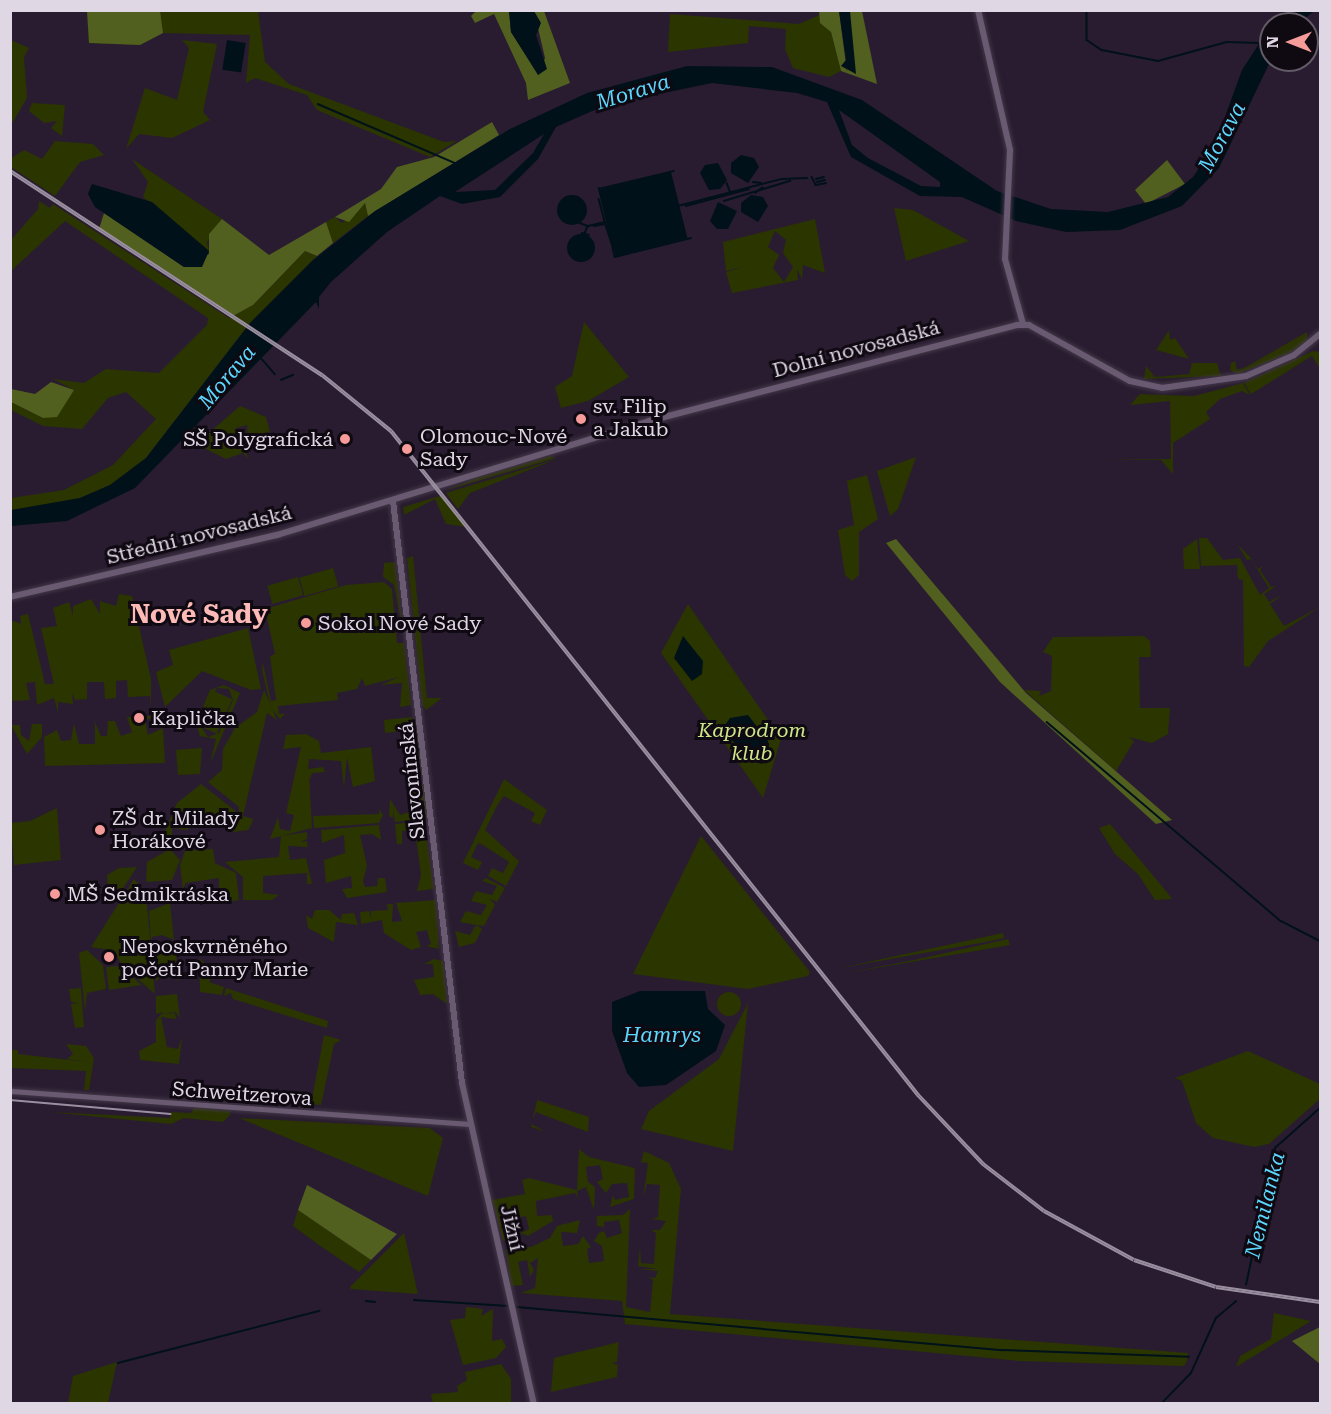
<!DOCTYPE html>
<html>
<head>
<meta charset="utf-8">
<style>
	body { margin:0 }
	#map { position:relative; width:1331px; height:1414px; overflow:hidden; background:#291c30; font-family:"Roboto Serif",serif }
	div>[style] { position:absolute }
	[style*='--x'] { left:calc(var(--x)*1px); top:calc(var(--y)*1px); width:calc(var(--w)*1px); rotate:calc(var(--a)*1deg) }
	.green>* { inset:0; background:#2b3500; transform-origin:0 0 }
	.round { border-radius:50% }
	.forest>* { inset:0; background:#515f1f }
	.water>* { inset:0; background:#001119; transform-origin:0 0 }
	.stream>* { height:1.5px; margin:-0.75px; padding:0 0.75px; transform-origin:0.75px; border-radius:0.75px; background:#001119 }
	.roads { filter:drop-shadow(0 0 2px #433849) drop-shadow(0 0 2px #433849) }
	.tertiary>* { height:5px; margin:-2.5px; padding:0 2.5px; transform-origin:2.5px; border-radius:2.5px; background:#695a71 }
	.secondary>* { height:6px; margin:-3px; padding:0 3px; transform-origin:3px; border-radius:3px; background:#695a71 }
	.tram>* { height:1.5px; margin:-0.75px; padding:0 0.75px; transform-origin:0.75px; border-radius:0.75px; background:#9a8fa0 }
	.rail>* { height:4px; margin-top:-2px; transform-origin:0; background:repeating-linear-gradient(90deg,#0f0912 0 4.5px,#9a8fa0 0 9px); box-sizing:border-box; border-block:2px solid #9a8fa0 }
	.dots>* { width:16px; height:16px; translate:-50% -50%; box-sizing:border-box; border:3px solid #0f0912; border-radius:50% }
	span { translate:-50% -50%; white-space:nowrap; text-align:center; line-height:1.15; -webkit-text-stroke:6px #0f0912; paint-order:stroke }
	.street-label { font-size:20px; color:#e0d7e5 }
	.poi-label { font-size:20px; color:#e0d7e5 }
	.left { translate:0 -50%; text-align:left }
	.right { translate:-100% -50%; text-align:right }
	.park-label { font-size:20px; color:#cee589; font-style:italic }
	.water-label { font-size:21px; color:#5cd6fc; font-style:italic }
	.district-label { font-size:26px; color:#febab7; font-weight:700 }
	.frame { position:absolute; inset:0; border:12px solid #e0d7e5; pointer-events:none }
	.north { position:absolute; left:1259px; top:12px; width:60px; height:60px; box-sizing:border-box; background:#0f0912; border:2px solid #635b66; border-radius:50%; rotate:270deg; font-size:16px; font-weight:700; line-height:24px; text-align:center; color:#e0d7e5 }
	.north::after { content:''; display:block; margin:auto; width:21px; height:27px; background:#f59b99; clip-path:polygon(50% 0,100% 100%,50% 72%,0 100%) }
</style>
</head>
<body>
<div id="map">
	<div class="green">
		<i style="clip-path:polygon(87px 11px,258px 11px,265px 62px,289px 84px,444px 142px,457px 141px,430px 157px,317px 110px,307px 95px,255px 78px,246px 83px,250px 35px,163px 33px,140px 45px,89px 43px)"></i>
		<i style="clip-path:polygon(670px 14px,799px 24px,819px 15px,831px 32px,841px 71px,829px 77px,793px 68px,785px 49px,786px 29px,749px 26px,748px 43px,668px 52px)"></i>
		<i style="clip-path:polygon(11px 40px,29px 48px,24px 57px,27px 98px,11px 125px)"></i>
		<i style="clip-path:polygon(182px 40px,217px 44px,203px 112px,210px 120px,172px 138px,139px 134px,126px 149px,145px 88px,177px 100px,189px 48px)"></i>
		<i style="clip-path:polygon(32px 103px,65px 105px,62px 136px,51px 128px,57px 121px,44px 123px,29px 111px)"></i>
		<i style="clip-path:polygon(55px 141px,93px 144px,104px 155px,80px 162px,55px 196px,11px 167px,10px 159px,24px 150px,42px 159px)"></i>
		<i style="clip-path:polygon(132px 159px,222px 219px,207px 242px,209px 251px,143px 197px,148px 182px)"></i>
		<i style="clip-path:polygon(39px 201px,50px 208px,53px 204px,229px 318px,253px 305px,305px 251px,317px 256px,250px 323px,146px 458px,110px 485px,80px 498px,15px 511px,11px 510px,11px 498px,64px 490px,113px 465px,156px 419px,126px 392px,108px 398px,82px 429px,43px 426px,11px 410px,11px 402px,43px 418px,74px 390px,53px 379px,84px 383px,106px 369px,159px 373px,207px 325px,208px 318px,65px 221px,11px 271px,11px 240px,38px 209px)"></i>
		<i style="clip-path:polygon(365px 203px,368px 216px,333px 243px,326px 222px,335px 217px,342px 223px)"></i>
		<i style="clip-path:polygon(894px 208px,913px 210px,969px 241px,906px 261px)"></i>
		<i style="clip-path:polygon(evenodd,815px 219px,825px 273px,803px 265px,802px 279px,797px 269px,798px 280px,732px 293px,726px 272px,745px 266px,726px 271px,723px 242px,815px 219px,775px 231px,786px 240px,783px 253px,793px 267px,784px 282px,773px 268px,779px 255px,768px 247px,775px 231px)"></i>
		<i style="clip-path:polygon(584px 322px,629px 377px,588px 401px,561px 408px,555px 387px,572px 376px)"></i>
		<i style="clip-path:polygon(1169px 330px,1170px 340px,1175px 338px,1189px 359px,1156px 350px)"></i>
		<i style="clip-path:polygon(1307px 332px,1307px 341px,1290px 353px,1237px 374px,1230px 370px,1231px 363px,1235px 361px,1237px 370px,1246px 367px)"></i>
		<i style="clip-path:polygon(1313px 351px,1320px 352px,1320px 369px,1312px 356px,1251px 394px,1244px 383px)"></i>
		<i style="clip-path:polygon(1192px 363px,1217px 363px,1221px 376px,1144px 379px,1146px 366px,1155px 377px,1189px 374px)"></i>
		<i style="clip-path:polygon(1243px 383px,1250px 395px,1242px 391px,1220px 399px,1206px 412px,1210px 419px,1173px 443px,1173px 474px,1161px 460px,1104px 460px,1171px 459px,1170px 401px,1130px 405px,1140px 394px,1194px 396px)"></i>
		<i style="clip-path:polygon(240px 406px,266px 417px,270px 432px,248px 436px,248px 442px,247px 425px,236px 428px,249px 460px,243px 453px,226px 459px,196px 444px)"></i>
		<i style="clip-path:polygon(550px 456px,556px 458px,444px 491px,476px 478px)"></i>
		<i style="clip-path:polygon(916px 457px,898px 509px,890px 516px,877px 471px)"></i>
		<i style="clip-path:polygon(557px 459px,470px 493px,458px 509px,446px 493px)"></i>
		<i style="clip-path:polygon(867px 475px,878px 519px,859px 532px,859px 575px,852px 581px,845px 575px,838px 530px,854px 525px,847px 481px)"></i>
		<i style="clip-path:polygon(443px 495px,467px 527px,446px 524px,435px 499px,404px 515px,403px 507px)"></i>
		<i style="clip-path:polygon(1199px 538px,1207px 538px,1223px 560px,1240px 558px,1260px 595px,1269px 588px,1251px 559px,1247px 560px,1237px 544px,1250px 557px,1258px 569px,1263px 566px,1260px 570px,1271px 587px,1276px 586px,1264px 594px,1269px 602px,1282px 595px,1270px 604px,1284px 626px,1320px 607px,1268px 641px,1249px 667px,1244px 666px,1243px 580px,1238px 579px,1237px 565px,1201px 566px)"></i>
		<i style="clip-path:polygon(1197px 539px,1200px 569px,1184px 569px,1183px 549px)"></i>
		<i style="clip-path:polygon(413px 556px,427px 698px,442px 698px,426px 710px,422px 704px,423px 711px,407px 558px)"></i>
		<i style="clip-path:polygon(395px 562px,404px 638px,394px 585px,383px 577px,384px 563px)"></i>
		<i style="left:333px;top:568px;width:19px;height:35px;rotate:74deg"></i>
		<i style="left:298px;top:577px;width:19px;height:32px;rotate:74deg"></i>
		<i style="clip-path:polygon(384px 582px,392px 589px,397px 643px,404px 643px,411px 705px,400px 707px,402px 683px,381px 685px,399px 677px,365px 686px,362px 678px,357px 689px,337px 693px,338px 700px,278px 706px,279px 714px,285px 714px,280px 719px,271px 708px,262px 670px,263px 663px,271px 701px,276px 700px,270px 656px,275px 654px,265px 609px,346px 585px)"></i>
		<i style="clip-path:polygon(119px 594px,132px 596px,151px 679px,151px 708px,150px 696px,128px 697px,127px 680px,116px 681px,116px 698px,105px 699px,104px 682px,87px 682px,87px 699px,75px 700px,72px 693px,73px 704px,58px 702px,58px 712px,54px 698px,37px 705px,35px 682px,26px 683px,30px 700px,11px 701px,11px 620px,21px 624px,20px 616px,28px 614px,45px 684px,54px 684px,41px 628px,57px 626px,53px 608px,69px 602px,73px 616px,73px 606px,91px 599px,100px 614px,100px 601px,116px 606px)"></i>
		<i style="clip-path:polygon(688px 604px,781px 739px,763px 798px,661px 653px)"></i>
		<i style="clip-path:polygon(248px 628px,261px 689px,251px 690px,202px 671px,165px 707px,156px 672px,173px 665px,169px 650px)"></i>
		<i style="clip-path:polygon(1144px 636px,1150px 641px,1151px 657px,1139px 657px,1140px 708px,1170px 708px,1168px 734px,1152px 743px,1129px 737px,1134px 741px,1116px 771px,1024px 690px,1041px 691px,1039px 696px,1051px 691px,1052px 656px,1043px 652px,1053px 637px)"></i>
		<i style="clip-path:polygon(evenodd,224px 685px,240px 693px,210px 764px,216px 739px,200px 736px,196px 723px,210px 690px,224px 685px,217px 688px,229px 689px,233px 700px,219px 733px,208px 737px,198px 722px,217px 688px)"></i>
		<i style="clip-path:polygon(264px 690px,277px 720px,267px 713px,243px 816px,253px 819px,252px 823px,248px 830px,233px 832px,229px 824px,235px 823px,234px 816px,228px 815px,239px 814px,239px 807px,208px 782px,222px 770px,223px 749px,235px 728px,257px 712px)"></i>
		<i style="left:214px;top:691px;width:20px;height:38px;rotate:24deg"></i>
		<i style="clip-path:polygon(163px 715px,145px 720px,148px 735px,163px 728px,165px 763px,45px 766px,44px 737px,57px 730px,61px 741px,71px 740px,74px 723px,79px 744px,95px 744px,95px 722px,101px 736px,107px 736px,108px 721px,115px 721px,121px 736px,132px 732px,127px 717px)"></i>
		<i style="clip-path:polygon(416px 715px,424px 772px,415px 779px,418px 787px,424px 782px,430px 818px,395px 822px,393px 809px,393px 818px,389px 816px,390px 799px,400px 815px,415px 810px,407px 779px,411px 774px,403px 743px,407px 730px,385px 733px,384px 720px,412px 717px,414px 726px)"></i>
		<i style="clip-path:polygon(32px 724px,42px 724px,42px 737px,27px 754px,11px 725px,20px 725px,21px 735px,29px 741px)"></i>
		<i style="clip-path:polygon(306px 734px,319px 741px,321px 753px,371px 747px,375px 781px,353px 787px,347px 757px,344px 788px,341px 761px,309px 759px,308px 769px,323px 767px,325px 772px,312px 773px,310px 780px,309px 775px,312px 828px,270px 839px,278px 817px,280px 829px,290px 831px,294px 815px,286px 813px,301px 747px,283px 749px,286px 735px)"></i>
		<i style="clip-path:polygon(202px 748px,200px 774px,178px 775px,176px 750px)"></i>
		<i style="clip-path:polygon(504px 779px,547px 810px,540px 825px,531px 821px,535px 813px,504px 796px,498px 804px,485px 830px,519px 861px,506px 886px,488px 876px,492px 868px,503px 873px,509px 862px,483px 845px,478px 843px,471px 857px,482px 862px,478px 870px,463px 863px)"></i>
		<i style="clip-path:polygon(201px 784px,238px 813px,188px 822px,188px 830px,172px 828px,172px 837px,162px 838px,177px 803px)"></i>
		<i style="clip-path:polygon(57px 808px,61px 860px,14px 865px,11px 823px,30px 821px)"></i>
		<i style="clip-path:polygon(379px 809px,383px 815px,379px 823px,314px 828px,313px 816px,379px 814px)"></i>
		<i style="clip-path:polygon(424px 821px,434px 889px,417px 891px,421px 875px,415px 830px,402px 831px,402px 844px,397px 844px,395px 824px)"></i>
		<i style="clip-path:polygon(1110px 824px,1166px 891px,1172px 899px,1155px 900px,1138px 874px,1115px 854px,1099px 828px)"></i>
		<i style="clip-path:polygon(379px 825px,381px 840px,372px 834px,360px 835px,367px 866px,363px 881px,365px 887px,377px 886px,378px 878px,385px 878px,387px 892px,347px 898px,342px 889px,352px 888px,351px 876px,326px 883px,324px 860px,345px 853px,344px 835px,322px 843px,321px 830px)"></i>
		<i style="clip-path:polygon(307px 832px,307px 839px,300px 842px,307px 841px,308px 847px,288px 846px,290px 860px,306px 858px,312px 884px,307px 884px,307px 873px,263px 876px,263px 893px,279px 895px,272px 900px,243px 900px,243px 877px,225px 862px,279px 857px,281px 836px)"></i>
		<i style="clip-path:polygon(701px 836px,810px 972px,808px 976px,748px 989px,633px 974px)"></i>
		<i style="clip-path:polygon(170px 849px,180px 860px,172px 880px,146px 882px,147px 862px)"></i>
		<i style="clip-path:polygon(213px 849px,215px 863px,236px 873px,239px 900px,219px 904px,219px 878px,185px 883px,184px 900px,180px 865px,185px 851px)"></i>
		<i style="clip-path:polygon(137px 867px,114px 902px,109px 902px,107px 875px,119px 868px)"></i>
		<i style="clip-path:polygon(486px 878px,505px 888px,497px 902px,490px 899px,495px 905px,484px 926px,476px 925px,482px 929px,475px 943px,459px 947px,455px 931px,470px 935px,476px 925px,460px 922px,466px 911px,481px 915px,487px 905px,471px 901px,476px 891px,492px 895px,497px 886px,482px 881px)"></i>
		<i style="clip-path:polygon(134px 879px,146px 893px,155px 994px,121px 964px,115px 951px,91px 947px)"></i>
		<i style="clip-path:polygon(436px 900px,439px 949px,426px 946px,431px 944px,427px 930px,416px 932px,421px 947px,411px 950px,384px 933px,382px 920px,361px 924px,360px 912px,369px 911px,371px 918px,371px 911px,388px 910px,387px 904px,393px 904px,392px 922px,402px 921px,396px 903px)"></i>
		<i style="clip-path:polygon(170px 903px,174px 940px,162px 935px,152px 937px,151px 942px,149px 911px)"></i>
		<i style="clip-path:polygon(315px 910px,329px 910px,341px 920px,342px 914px,354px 913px,358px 925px,336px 922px,334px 942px,308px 928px,306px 915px,312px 919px)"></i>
		<i style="clip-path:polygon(1003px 933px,1004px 938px,986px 942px,840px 968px)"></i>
		<i style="clip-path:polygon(1008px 939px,1010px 945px,841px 974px,914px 960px)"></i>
		<i style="clip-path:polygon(169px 943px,175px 950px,164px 952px,176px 951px,178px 980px,161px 975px,156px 982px,152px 945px,153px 950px,164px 950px)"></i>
		<i style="clip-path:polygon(87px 950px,103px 965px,106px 989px,87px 993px,85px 1011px,79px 953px)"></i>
		<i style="clip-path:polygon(199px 958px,215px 972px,209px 982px,224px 987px,222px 995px,200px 992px)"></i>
		<i style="clip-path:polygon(434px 959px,443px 961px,447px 1004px,433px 994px,420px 995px,414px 980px,434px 977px,433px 964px,424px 964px)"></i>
		<i style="clip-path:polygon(118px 966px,125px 971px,142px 985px,109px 990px,106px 967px)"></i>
		<i style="clip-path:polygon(81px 988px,84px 1027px,75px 1028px,71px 1004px,79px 1003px,71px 1002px,69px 989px)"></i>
		<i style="clip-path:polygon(226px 988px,328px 1021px,327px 1028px,233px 999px,231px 993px,224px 996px)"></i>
		<i class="round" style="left:717px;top:992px;width:24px;height:24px"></i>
		<i style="clip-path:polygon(177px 994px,180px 1019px,176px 1012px,162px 1014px,175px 1013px,176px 1019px,161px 1017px,167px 1047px,178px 1049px,182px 1037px,179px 1064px,140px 1060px,139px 1051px,156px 1042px,156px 1020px,163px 1012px,156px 1014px,156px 996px)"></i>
		<i style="clip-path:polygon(748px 1003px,733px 1151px,641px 1129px,649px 1111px,719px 1059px)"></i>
		<i style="clip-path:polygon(324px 1035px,341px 1040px,334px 1044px,321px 1105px,311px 1104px)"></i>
		<i style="clip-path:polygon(66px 1044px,86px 1046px,94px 1058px,89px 1090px,84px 1090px,86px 1071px,11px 1068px,11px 1050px,18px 1050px,18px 1054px,87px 1062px,67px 1059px,73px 1054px)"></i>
		<i style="clip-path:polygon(1248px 1051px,1320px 1084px,1320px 1099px,1269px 1144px,1254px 1147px,1213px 1138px,1196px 1123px,1182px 1081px,1175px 1078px)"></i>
		<i style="clip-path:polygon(537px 1100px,589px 1117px,588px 1132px,536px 1112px,531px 1124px,546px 1132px,531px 1127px)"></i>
		<i style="clip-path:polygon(194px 1108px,230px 1111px,230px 1115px,223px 1122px,184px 1118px,171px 1124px,49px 1112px,170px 1118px,171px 1112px,191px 1113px)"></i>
		<i style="clip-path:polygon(239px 1118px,430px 1128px,443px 1138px,428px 1196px)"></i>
		<i style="clip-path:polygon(579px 1149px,589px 1157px,635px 1168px,634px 1199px,610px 1207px,613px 1195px,615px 1200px,629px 1197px,627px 1183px,612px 1184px,606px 1193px,597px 1182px,603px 1179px,600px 1165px,586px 1167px,588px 1182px,595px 1187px,594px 1210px,586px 1187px,577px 1191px,578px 1198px,575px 1193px,536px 1201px,537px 1216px,552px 1215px,553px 1221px,528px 1236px,520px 1233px,529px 1229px,526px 1216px,505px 1220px,507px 1234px,516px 1234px,503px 1241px,492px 1200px,525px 1194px,522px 1180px,529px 1178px,577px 1190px)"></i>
		<i style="clip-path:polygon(644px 1151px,669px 1163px,681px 1189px,670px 1314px,1188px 1353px,1187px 1361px,1184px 1366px,1020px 1361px,625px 1324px,622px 1301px,521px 1293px,535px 1288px,538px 1258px,530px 1263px,534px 1270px,530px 1277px,527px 1260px,518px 1262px,523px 1285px,511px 1286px,506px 1249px,531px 1247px,550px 1238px,557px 1226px,580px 1220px,577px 1233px,561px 1232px,563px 1246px,578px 1244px,583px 1236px,591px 1247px,587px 1249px,589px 1263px,604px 1261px,602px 1246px,594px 1241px,599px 1233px,604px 1231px,607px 1238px,622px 1233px,619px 1220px,604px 1222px,604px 1227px,597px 1226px,597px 1216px,623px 1215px,630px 1209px,626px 1307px,650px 1312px,653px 1280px,648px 1277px,655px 1278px,658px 1271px,638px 1269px,657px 1269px,638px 1266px,640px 1247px,641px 1263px,654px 1264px,656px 1233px,651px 1230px,660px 1230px,666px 1221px,652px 1219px,658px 1217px,660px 1185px,647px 1184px,643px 1199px,648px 1163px,641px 1162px)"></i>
		<i style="clip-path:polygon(298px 1210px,371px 1260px,359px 1272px,319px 1245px,293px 1226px)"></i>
		<i style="clip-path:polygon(404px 1233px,418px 1294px,351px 1289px,350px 1287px)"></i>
		<i style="clip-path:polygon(466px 1307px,483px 1309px,481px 1316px,493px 1309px,492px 1341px,502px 1339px,506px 1347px,496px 1358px,463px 1365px,450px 1320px,465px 1318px)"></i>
		<i style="clip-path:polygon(1274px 1313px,1311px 1321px,1236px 1367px,1240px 1356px,1271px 1339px)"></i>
		<i style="clip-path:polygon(619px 1342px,617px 1362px,612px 1363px,618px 1365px,617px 1377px,551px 1392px,554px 1358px)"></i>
		<i style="clip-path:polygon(117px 1362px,108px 1403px,68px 1403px,73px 1376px)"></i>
		<i style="clip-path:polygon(501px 1364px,511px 1379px,511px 1403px,433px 1403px,431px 1394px,458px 1392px,457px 1386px,467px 1380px,465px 1372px)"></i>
	</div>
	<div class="forest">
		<i style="clip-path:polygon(87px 11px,160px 11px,163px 33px,140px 45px,89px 43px)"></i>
		<i style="clip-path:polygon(476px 11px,509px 11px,511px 32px,539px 75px,545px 58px,534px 11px,544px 11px,570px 83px,528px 100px,526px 83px,494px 14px,475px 23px,471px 16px)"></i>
		<i style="clip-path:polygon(819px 11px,839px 11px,847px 72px,850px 11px,862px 11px,877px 84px,841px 71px,831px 32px,820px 23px)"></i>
		<i style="clip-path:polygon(492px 122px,499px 135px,368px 216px,365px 203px,349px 222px,335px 217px,381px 189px,397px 167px,434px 157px)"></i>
		<i style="clip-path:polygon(1167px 160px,1185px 184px,1146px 204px,1135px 190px)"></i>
		<i style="clip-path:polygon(104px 213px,184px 267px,209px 254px,209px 234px,222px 219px,269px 255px,326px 222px,333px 243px,317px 256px,305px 251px,253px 305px,233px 316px,99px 229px)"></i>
		<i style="clip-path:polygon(51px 382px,74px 390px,57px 417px,43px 418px,11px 402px,11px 389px,35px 394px)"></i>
		<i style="clip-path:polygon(896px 539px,1026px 693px,1172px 820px,1156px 824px,1000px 682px,886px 543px)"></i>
		<i style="clip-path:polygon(307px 1185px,395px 1233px,397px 1234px,371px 1260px,298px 1210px)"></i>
		<i style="clip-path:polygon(1320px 1327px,1320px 1364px,1292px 1341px)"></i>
	</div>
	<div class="water">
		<i style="clip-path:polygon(1284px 10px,1314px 10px,1314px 11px,1298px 24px,1272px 24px)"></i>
		<i style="clip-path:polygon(509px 11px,534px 11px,541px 23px,536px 35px,547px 69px,538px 75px,511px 32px)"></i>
		<i style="clip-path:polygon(839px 11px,850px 11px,856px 74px,841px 66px,846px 60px)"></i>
		<i style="clip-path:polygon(evenodd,1271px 25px,1271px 60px,1219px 168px,1182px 206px,1120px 230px,1066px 232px,1016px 221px,962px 197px,920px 196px,851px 157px,827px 102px,797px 93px,712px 83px,606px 105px,556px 127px,538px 159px,500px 197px,462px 204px,440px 196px,387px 232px,331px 282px,319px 297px,319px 309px,316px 302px,135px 488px,67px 521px,11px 526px,11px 510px,80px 498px,110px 485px,146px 458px,250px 323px,312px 261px,375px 211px,510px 129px,587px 93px,687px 66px,772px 67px,862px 100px,997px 191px,1051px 209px,1108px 212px,1168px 197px,1193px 177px,1215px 144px,1242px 70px,1271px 25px,839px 110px,940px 182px,940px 187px,921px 186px,868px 158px,852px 145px,839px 110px,1271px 25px,544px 134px,533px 153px,495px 190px,455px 192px,544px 134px)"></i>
		<i style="left:227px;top:40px;width:19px;height:30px;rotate:9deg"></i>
		<i style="clip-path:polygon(741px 155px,754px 158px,759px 167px,748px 183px,731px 173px,731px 163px)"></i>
		<i style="clip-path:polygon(718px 163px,727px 180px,720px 189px,709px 190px,700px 173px,705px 165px)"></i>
		<i style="left:671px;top:172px;width:68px;height:74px;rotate:76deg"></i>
		<i style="clip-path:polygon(92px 184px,152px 202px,209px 251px,202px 267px,184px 267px,95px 207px,88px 194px)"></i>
		<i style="clip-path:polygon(751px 195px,763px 197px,768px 206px,758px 222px,741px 212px,741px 203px)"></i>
		<i class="round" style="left:557px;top:195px;width:30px;height:30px"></i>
		<i style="clip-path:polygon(718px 202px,737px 211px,728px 229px,717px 229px,710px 221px)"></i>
		<i class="round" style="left:567px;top:234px;width:28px;height:28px"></i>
		<i style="clip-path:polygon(683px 636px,703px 661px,702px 674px,692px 681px,674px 658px)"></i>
		<i style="clip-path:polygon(748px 715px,768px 741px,769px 757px,762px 764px,745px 758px,723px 728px,730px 718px)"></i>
		<i style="clip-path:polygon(705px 991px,708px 1009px,725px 1025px,716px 1051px,666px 1085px,639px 1087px,627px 1073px,612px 1031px,612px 1002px,640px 991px)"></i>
	</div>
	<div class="stream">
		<i style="--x:1087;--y:10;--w:30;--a:90"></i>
		<i style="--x:1087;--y:40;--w:18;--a:34"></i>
		<i style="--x:1102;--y:50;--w:57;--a:11.1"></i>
		<i style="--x:1158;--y:61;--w:72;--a:-15.4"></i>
		<i style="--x:1227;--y:42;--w:31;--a:2"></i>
		<i style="--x:318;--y:104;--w:149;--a:23.3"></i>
		<i style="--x:812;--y:177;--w:9;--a:63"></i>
		<i style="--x:816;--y:185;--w:10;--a:-11"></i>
		<i style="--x:816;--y:179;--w:8;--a:-14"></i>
		<i style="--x:753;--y:182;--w:8;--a:7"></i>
		<i style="--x:817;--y:182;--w:8;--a:-14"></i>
		<i style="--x:727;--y:183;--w:9;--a:69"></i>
		<i style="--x:755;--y:193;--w:9;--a:-36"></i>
		<i style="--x:599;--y:199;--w:23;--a:75"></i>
		<i style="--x:724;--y:201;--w:69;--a:-16.9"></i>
		<i style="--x:678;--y:206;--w:107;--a:-14.6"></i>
		<i style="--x:782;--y:179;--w:25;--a:-2"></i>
		<i style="--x:686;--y:206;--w:65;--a:-15.1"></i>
		<i style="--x:580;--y:223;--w:9;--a:21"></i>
		<i style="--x:588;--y:226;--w:9;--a:111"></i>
		<i style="--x:588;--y:226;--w:17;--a:-13"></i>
		<i style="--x:605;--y:222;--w:26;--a:72"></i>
		<i style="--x:613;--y:247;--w:60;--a:-103.6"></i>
		<i style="--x:599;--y:189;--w:77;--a:-13.5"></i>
		<i style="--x:594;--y:226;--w:11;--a:-10"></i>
		<i style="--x:582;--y:233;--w:7;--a:16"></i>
		<i style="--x:613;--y:248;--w:9;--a:77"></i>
		<i style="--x:615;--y:257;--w:78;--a:-14"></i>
		<i style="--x:262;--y:359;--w:20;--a:49"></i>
		<i style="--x:281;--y:380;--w:13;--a:-23"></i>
		<i style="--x:1047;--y:722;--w:307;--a:40.4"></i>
		<i style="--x:1281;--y:921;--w:44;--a:27.1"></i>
		<i style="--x:1246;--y:1285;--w:140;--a:-78"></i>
		<i style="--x:1275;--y:1148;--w:60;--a:-41.6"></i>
		<i style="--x:414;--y:1300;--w:94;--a:3.7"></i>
		<i style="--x:366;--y:1301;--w:9;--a:6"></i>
		<i style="--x:517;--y:1307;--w:487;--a:5.1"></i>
		<i style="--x:1002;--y:1350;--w:187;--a:2.1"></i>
		<i style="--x:118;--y:1363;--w:208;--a:-14.5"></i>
		<i style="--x:1161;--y:1404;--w:43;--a:-45.9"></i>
		<i style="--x:1191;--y:1373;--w:60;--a:-65.6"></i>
		<i style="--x:1216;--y:1318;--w:26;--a:-40"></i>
	</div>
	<div class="roads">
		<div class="tertiary">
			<i style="--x:10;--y:1091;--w:462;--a:4.1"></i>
		</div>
		<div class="secondary">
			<i style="--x:978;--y:10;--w:144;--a:77.1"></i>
			<i style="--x:1010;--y:150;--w:109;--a:92.6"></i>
			<i style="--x:1005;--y:259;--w:67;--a:74.5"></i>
			<i style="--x:393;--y:501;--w:586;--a:83.24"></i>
			<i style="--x:462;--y:1083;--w:329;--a:77.4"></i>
			<i style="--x:10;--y:597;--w:274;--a:-13.1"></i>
			<i style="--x:277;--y:535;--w:389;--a:-17"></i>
			<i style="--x:649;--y:421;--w:380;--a:-14.6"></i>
			<i style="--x:1017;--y:325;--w:12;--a:0"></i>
			<i style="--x:1029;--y:325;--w:115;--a:29"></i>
			<i style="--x:1130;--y:381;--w:33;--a:12"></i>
			<i style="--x:1162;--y:388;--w:85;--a:-8.1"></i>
			<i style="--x:1246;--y:376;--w:52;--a:-23.6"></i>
			<i style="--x:1294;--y:355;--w:33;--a:-39"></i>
		</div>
	</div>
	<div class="tram">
		<i style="--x:10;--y:1100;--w:161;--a:5"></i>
	</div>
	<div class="rail">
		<i style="--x:10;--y:171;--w:373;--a:33.2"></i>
		<i style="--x:322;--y:375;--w:89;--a:39.1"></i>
		<i style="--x:391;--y:431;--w:848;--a:51.56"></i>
		<i style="--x:918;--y:1095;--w:95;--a:46.7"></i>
		<i style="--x:983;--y:1164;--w:77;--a:37.6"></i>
		<i style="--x:1044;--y:1211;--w:102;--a:28.6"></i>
		<i style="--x:1134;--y:1260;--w:86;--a:18.2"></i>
		<i style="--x:1216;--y:1287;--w:105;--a:8.2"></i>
	</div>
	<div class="dots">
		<i style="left:581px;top:419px;background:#f59b99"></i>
		<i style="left:345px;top:439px;background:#f59b99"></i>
		<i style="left:407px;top:449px;background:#f59b99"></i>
		<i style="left:306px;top:623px;background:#f59b99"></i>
		<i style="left:139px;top:718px;background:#f59b99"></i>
		<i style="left:100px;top:830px;background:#f59b99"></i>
		<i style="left:55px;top:894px;background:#f59b99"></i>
		<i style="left:109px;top:957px;background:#f59b99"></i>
	</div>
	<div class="street-label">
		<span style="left:856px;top:349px;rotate:-15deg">Dolní novosadská</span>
		<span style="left:199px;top:535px;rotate:-14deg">Střední novosadská</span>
		<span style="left:412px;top:781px;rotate:-96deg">Slavonínská</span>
		<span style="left:242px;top:1094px;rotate:4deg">Schweitzerova</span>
		<span style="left:512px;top:1228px;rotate:77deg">Jižní</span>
	</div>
	<div class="poi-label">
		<span class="left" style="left:593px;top:418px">sv. Filip<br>a Jakub</span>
		<span class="left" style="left:420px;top:448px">Olomouc-Nové<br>Sady</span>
		<span class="right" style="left:333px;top:439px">SŠ Polygrafická</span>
		<span class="left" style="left:318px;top:623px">Sokol Nové Sady</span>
		<span class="left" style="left:151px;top:718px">Kaplička</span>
		<span class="left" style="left:112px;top:830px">ZŠ dr. Milady<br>Horákové</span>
		<span class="left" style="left:67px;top:894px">MŠ Sedmikráska</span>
		<span class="left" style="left:121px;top:958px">Neposkvrněného<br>početí Panny Marie</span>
	</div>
	<div class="park-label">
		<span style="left:752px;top:742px">Kaprodrom<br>klub</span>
	</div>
	<div class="water-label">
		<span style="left:633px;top:92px;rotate:-17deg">Morava</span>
		<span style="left:1222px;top:137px;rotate:-62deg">Morava</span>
		<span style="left:227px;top:377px;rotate:-50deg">Morava</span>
		<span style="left:662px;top:1035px">Hamrys</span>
		<span style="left:1265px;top:1205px;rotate:-76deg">Nemilanka</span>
	</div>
	<div class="district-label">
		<span style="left:199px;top:615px">Nové Sady</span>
	</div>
	<div class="frame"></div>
	<div class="north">N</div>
</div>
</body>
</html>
